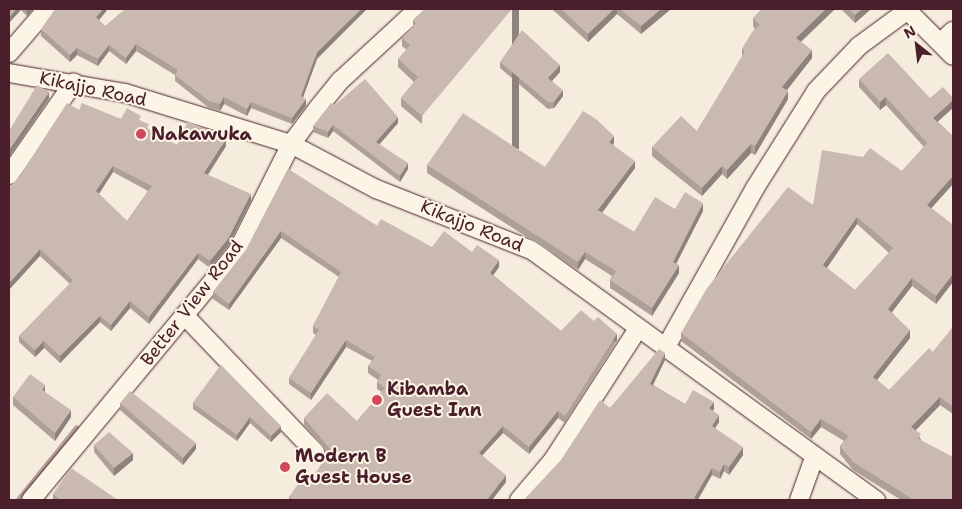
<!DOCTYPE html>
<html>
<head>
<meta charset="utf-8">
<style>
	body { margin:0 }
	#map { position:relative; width:962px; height:509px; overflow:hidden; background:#f5ecde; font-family:"Shantell Sans",sans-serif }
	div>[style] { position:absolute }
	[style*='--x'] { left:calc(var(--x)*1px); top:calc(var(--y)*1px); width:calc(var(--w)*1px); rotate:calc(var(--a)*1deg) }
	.stream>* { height:6px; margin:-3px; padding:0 3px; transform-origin:3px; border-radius:3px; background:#b8a39e }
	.roads { filter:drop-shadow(0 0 1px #4a1f2b) drop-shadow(0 0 1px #4a1f2b) }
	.minor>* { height:18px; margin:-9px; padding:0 9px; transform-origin:9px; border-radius:9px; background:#fcf5e5 }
	.wall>* { inset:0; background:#ae9f98 }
	.shaded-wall>* { inset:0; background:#8d827c; transform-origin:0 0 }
	.building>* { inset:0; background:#cab9b1 }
	.dots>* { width:14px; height:14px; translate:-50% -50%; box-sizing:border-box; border:2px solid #fcf5e5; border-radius:50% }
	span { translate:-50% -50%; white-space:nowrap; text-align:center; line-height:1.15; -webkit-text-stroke:4px #fcf5e5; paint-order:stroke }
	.street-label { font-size:18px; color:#4a1f2b }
	.poi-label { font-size:18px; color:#4a1f2b; font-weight:700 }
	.left { translate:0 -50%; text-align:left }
	.frame { position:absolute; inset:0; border:10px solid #4a1f2b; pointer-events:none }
	.north { position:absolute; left:892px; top:20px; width:50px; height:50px; -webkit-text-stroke:4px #fcf5e5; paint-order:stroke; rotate:331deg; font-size:14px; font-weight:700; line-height:20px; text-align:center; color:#4a1f2b }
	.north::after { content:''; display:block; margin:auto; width:18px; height:22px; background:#4a1f2b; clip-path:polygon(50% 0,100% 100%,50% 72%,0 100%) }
</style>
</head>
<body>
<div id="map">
	<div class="stream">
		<i style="--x:19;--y:500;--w:92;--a:-51.1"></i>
	</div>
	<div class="roads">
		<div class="minor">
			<i style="--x:906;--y:9;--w:66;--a:45"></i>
			<i style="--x:941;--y:42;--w:16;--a:-43"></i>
			<i style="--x:9;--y:53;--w:58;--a:-49.2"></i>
			<i style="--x:9;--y:73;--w:118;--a:9.8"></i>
			<i style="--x:125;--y:93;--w:174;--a:17.1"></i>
			<i style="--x:291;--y:144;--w:96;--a:27.9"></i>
			<i style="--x:376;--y:189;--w:169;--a:21.5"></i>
			<i style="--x:533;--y:251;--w:424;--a:36"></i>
			<i style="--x:9;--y:175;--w:113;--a:-55"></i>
			<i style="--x:186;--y:317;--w:187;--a:46.3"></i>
			<i style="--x:667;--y:345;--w:180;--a:-60.7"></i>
			<i style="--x:755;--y:188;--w:115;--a:-57.8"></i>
			<i style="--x:816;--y:91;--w:62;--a:-46.3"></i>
			<i style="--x:859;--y:46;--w:61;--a:-36.3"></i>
			<i style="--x:31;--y:500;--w:322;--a:-50.3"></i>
			<i style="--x:237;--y:252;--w:121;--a:-63.4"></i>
			<i style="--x:291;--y:144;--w:45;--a:-53.1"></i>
			<i style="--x:318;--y:108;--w:36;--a:-51"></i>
			<i style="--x:341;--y:80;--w:105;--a:-42.7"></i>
			<i style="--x:519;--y:500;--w:52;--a:-49.6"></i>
			<i style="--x:553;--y:460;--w:155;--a:-57.1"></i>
			<i style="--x:799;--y:500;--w:45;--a:-70.3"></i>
		</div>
	</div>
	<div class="wall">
		<i style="clip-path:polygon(9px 9px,33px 9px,27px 16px,21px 10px)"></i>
		<i style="clip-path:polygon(425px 9px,422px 124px,401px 106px,401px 98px,414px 82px,398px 67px,398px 59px,407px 50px,402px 46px,402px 38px,413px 26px,413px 20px)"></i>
		<i style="clip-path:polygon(552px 9px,671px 9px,641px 34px,617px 14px,588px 42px)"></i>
		<i style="clip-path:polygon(762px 9px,835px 9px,801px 42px,812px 58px,787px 90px,788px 99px,755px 155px,751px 153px,727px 179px,722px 174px,702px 196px,652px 156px,652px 147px,697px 131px,742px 57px,742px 49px,755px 29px,753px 26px,753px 18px)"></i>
		<i style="clip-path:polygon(841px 9px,871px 9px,855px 23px)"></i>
		<i style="clip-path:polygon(99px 20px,105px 26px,317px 59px,303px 97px,306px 106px,292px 124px,251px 108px,247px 116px,224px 104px,220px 111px,209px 108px,175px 81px,175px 75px,136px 51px,126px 64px,109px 51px,98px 66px,77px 55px,70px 62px,41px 36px,41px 29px)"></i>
		<i style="clip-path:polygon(500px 62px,560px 72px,552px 81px,563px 96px,554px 108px,548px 109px,500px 68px)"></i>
		<i style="clip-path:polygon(evenodd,859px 79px,938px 122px,953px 136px,953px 184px,931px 208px,953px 225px,953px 282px,936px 304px,912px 286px,892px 312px,910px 338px,877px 380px,889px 390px,933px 352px,953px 327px,953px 414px,940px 405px,916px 430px,953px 500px,901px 500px,853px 470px,840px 454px,840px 446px,844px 441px,821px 427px,811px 439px,681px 341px,681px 333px,813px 205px,902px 171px,924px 147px,886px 105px,880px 110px,859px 87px,859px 79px,857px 224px,889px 253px,855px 290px,827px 268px,857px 224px)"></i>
		<i style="clip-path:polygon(335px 105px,398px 123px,379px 145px,408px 169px,400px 182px,333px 131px,328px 138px,313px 132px,313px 126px)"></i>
		<i style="clip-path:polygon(evenodd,79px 110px,121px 119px,141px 121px,149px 130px,177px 145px,226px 146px,208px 175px,251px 201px,228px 246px,210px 268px,198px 259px,149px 324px,130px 308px,111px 331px,100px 322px,60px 363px,44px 348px,35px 357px,19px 342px,19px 336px,70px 284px,40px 256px,19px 177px,79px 110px,113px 172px,148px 191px,127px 221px,99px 194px,113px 172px)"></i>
		<i style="clip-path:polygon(614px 143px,613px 145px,635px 168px,602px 213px,634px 232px,675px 209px,703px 211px,676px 264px,679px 273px,652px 316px,610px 288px,610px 280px,612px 276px,585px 259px,578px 270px,427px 173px,427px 165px,545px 167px)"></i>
		<i style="clip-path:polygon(288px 169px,377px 226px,432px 247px,472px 252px,499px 267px,493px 275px,561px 331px,617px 341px,565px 423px,558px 418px,529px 454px,503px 433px,482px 455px,506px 482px,492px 500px,289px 500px,289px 497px,308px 485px,328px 454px,304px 425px,304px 418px,357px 421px,382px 392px,377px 389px,377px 382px,378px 380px,368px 373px,368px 366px,372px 361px,346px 347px,311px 400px,289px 384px,289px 378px,316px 335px,313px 333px,313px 326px,339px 277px,281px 238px,229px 310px,213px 299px,213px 292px,246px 250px)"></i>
		<i style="clip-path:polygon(665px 360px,653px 385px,685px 404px,714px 409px,713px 411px,719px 422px,715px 428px,743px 455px,729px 475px,724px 471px,720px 479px,712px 475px,698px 500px,524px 500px,610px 408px)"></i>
		<i style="clip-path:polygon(221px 365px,281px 432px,271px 442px,250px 423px,237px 441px,193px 409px,193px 403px)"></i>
		<i style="clip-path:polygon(45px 392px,71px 417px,55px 441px,13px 405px,13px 397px)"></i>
		<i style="clip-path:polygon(120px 403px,196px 449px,183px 465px,120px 410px)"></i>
		<i style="clip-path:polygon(94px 445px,133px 460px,114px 476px,94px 452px)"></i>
		<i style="clip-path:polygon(53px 494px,118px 500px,53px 500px)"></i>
	</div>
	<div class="shaded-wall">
		<i style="clip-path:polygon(16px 9px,21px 9px,21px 10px,9px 23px,9px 17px)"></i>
		<i style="clip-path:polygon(27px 9px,33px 9px,27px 16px)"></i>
		<i style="clip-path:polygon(103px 9px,108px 9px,96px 24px,96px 17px)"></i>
		<i style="clip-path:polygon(361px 9px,367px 9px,317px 59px,301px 103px,301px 96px,317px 52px)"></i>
		<i style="left:512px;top:9px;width:7px;height:140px"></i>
		<i style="clip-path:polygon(614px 9px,617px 9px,617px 14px,588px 42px,588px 34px)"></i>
		<i style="clip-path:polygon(661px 9px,671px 9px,641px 34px,641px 26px)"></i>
		<i style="clip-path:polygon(826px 9px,835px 9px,796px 46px,796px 38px)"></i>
		<i style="clip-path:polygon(862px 9px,871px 9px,855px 23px,855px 15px)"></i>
		<i style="clip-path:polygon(136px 44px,136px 51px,126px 64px,126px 58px)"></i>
		<i style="clip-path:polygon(109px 45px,109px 51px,98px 66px,98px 59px)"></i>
		<i style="clip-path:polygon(77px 48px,77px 55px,70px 62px,70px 55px)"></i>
		<i style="clip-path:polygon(812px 50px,812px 58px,782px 96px,782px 87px)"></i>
		<i style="clip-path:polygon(560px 65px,560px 72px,548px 85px,548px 78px)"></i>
		<i style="clip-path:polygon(563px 90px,563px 96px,554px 108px,554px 102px)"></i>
		<i style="clip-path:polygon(788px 91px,788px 99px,755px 155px,755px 146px)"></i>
		<i style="clip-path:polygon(49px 92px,49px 99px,9px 157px,9px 150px)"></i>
		<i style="clip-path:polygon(224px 97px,224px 104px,220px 111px,220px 104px)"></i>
		<i style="clip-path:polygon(886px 97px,886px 105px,880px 110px,880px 102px)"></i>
		<i style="clip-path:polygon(306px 99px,306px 106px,292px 124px,292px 118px)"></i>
		<i style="clip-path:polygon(953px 100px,953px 108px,933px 126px,933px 118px)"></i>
		<i style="clip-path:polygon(251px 102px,251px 108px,247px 116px,247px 109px)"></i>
		<i style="clip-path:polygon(398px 117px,398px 123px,376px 148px,376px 142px)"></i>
		<i style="clip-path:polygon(333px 125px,333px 131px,328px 138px,328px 132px)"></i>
		<i style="clip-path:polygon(614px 136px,614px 143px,609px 150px,609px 142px)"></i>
		<i style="clip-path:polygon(226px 139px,226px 146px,204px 180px,204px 173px)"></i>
		<i style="clip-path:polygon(751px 144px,751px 153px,727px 179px,727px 170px)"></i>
		<i style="clip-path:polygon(635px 161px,635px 168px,598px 218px,598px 210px)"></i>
		<i style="clip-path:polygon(408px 163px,408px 169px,400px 182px,400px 176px)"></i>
		<i style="clip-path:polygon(113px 166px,113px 172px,96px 198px,96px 191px)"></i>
		<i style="clip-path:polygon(722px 166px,722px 174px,702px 196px,702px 188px)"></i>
		<i style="clip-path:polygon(953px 176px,953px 184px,927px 213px,927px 205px)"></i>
		<i style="clip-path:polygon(251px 194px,251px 201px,228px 246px,210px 268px,210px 261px)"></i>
		<i style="clip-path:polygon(703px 203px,703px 211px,673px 270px,673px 262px)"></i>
		<i style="clip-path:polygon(857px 217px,857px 224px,823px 273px,823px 265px)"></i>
		<i style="clip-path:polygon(281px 231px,281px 238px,229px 310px,229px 304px)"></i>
		<i style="clip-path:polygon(40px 249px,40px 256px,9px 290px,9px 283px)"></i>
		<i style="clip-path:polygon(585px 252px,585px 259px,578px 270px,578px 262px)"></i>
		<i style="clip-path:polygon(198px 253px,198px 259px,149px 324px,149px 317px)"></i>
		<i style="clip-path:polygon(499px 260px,499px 267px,490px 280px,490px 273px)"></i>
		<i style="clip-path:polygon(679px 265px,679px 273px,652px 316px,652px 308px)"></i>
		<i style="clip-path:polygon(953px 274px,953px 282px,936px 304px,936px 296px)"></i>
		<i style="clip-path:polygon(912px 278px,912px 286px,888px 317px,888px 309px)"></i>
		<i style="clip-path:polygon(130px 301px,130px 308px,111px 331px,111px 325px)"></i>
		<i style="clip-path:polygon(100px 316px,100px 322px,60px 363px,60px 356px)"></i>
		<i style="clip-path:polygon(910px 330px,910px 338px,873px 385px,873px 377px)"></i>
		<i style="left:617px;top:334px;width:7px;height:97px;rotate:90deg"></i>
		<i style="clip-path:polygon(346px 340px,346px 347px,311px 400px,311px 393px)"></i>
		<i style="clip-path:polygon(44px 341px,44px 348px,35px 357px,35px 350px)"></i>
		<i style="clip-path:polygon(665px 353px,665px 360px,650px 391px,650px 384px)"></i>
		<i style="clip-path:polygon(45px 385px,45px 392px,42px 390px)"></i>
		<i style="clip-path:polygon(940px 397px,940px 405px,911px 435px,911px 427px)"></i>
		<i style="clip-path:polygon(714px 402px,714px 409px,709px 416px,709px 408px)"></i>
		<i style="clip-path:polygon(71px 410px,71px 417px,55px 441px,55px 433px)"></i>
		<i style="clip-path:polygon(558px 411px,558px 418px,529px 454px,529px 447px)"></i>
		<i style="clip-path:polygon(719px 415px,719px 422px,712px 433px,712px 426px)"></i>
		<i style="clip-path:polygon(250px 417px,250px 423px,237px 441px,237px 435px)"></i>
		<i style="clip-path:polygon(821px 419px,821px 427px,811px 439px,811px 432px)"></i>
		<i style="clip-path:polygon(281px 426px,281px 432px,271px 442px,271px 436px)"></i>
		<i style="clip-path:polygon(503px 426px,503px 433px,479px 459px,479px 453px)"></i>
		<i style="clip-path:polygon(196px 443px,196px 449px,183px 465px,183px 458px)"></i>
		<i style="clip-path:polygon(743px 447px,743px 455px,729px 475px,729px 467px)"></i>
		<i style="clip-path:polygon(133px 453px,133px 460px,114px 476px,114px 468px)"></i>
		<i style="clip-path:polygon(724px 464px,724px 471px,720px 479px,720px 472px)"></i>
		<i style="clip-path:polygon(712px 468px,712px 475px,697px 500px,694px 498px)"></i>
		<i style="clip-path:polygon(506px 475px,506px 482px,492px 500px,487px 500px)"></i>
	</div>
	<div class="building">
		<i style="clip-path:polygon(9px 9px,16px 9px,9px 17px)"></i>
		<i style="clip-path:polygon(55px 9px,103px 9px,96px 17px,105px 26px,125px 9px,361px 9px,317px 52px,301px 96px,306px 99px,292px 118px,251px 102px,247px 109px,224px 97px,220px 104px,209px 101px,175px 75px,178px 70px,136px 44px,126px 58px,109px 45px,98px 59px,77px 48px,70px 55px,41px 29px)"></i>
		<i style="clip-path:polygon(425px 9px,512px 9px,422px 116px,401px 98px,418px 77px,398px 59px,410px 45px,402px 38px,416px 23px,413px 20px)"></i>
		<i style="clip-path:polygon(561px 9px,614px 9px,588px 34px)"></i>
		<i style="clip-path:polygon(620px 9px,661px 9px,641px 26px)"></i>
		<i style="clip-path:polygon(762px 9px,826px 9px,796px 38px,812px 50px,782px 87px,788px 91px,755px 146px,751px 144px,727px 170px,722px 166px,702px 188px,652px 147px,681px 116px,697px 131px,745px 51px,742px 49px,752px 32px,760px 25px,753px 18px)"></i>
		<i style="clip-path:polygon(849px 9px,862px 9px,855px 15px)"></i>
		<i style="clip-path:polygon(522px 30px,560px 65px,548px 78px,563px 90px,554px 102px,548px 102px,500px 62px)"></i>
		<i style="clip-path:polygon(evenodd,888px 53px,930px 98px,943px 87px,953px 98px,953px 100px,933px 118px,953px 136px,953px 176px,927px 205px,953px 225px,953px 274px,936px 296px,912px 278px,888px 309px,910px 330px,873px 377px,889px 390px,929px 348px,933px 352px,953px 327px,953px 407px,940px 397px,911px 427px,921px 434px,917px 438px,953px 457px,953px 500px,914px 500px,853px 462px,840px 446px,849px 436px,821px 419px,811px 432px,681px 333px,707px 288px,788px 187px,813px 205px,822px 150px,863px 157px,870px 148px,902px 171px,927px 143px,886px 97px,880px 102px,859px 79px,888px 53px,857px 217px,893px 248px,855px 290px,823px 265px,857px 217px)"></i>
		<i style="clip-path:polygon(365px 79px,398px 117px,376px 142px,408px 163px,400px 176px,333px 125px,328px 132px,313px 126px,331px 103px,335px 105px)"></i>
		<i style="clip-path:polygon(37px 85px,49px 92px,9px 150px,9px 131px)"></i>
		<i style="clip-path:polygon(evenodd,67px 103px,79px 110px,82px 103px,121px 119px,127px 108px,141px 116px,139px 120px,149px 124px,147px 128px,177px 145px,188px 121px,226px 139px,204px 173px,251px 194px,228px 239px,210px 261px,198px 253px,149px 317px,130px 301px,111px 325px,100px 316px,60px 356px,44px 341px,35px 350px,19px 336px,73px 280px,40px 249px,9px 283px,9px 188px,19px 177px,67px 103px,113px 166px,152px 186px,127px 221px,96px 191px,113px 166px)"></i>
		<i style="clip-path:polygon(583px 111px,596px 119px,614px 136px,609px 142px,635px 161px,598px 210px,634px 232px,655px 197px,675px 209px,685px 192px,703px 203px,673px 262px,679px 265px,652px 308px,610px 280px,616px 271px,585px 252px,578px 262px,427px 165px,463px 113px,545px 167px)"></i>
		<i style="clip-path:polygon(288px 169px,377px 226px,381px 219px,432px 247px,444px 231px,472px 252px,477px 245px,499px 260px,490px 273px,561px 331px,581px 310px,594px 321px,598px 317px,617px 334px,565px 416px,558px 411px,529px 447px,503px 426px,479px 453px,506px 475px,487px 500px,294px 500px,289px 497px,301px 480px,308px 485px,331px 450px,304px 418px,327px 393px,357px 421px,385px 388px,377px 382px,381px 375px,368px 366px,375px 357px,346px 340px,311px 393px,289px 378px,319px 330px,313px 326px,341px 272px,281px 231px,229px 304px,213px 292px,246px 250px)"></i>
		<i style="clip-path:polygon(659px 349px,665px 353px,650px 384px,685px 404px,693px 390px,714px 402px,709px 408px,719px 415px,712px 426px,743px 447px,729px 467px,724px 464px,720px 472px,712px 468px,694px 498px,699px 500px,524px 500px,561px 460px,600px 400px,610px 408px)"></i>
		<i style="clip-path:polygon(221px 365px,281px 426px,271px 436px,250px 417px,237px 435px,193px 403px)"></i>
		<i style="clip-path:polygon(30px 374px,45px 385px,42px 390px,71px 410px,55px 433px,13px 397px)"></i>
		<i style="clip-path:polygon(130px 391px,196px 443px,183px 458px,120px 403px)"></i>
		<i style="clip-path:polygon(109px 432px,133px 453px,114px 468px,94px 445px)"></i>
		<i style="clip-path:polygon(71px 468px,118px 500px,60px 500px,53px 494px)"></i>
	</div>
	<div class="dots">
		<i style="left:141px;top:134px;background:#d1495b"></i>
		<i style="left:377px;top:400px;background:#d1495b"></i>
		<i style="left:285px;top:467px;background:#d1495b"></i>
	</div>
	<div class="street-label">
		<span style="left:93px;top:89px;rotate:12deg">Kikajjo Road</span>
		<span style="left:472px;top:226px;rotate:22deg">Kikajjo Road</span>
		<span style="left:192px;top:303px;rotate:-52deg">Better View Road</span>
	</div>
	<div class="poi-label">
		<span class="left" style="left:151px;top:134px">Nakawuka</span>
		<span class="left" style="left:387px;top:400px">Kibamba<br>Guest Inn</span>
		<span class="left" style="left:295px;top:467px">Modern B<br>Guest House</span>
	</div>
	<div class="frame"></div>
	<div class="north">N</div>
</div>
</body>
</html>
